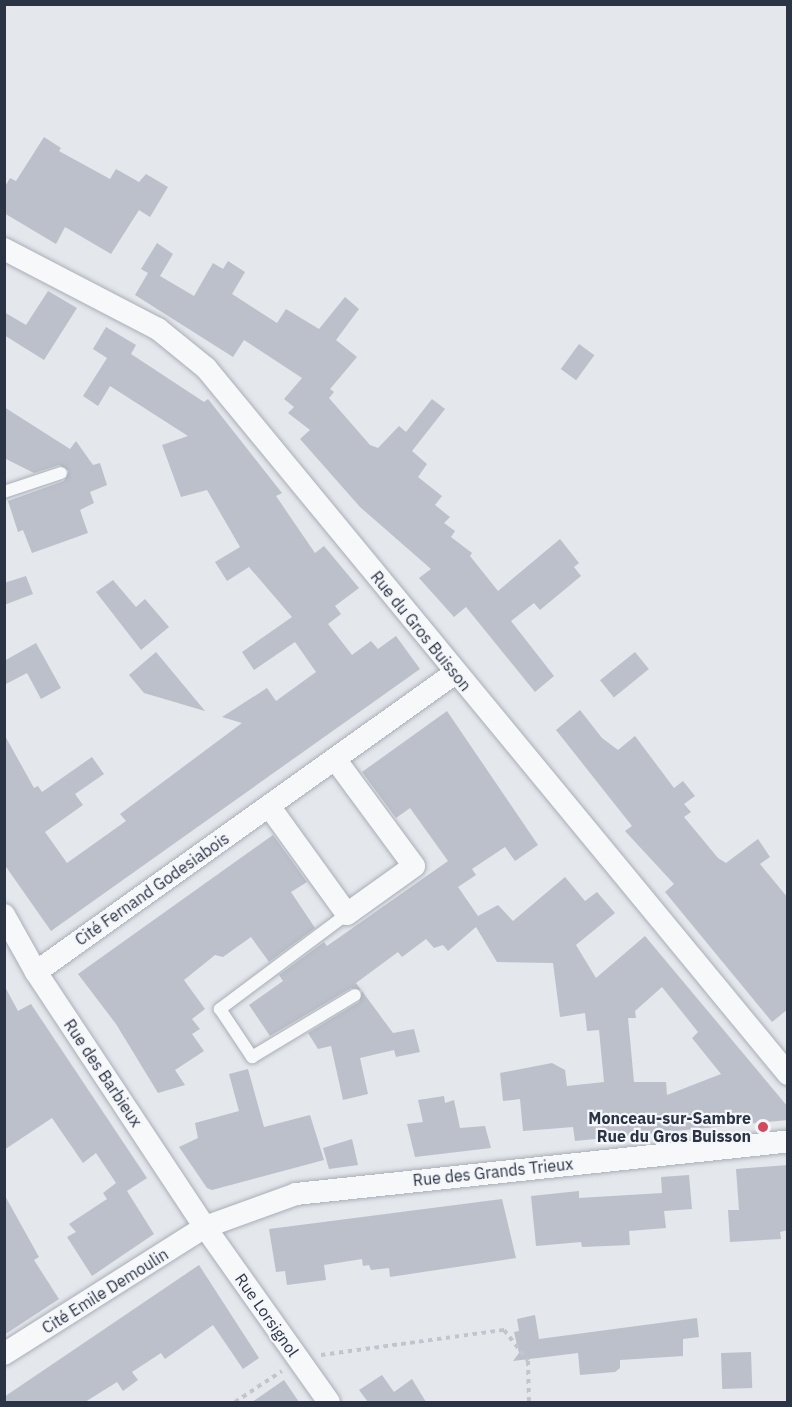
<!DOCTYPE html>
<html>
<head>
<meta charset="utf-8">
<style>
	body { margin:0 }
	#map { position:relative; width:792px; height:1407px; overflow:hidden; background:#e4e7ec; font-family:"IBM Plex Sans",sans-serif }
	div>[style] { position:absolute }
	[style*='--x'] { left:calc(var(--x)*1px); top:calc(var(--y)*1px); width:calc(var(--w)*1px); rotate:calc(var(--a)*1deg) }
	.building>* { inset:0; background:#bbc0ca; transform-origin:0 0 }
	.path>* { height:4px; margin-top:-2px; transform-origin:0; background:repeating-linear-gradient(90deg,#c2c5cb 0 4.5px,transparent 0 9px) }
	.roads { filter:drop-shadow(0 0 2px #a9aeb7) drop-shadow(0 0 2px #a9aeb7) }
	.lane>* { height:12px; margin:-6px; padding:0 6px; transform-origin:6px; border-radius:6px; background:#f7f8fa }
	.street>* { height:22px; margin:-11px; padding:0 11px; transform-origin:11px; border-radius:11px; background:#f7f8fa }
	.dots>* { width:16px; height:16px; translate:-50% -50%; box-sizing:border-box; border:3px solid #f4f6f9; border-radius:50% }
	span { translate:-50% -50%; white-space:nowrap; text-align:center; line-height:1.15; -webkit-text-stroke:4.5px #f4f6f9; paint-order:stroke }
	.street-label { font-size:16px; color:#2b3445 }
	.poi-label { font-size:16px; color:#2b3445; font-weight:700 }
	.right { translate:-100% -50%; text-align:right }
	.frame { position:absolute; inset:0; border:6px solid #2b3445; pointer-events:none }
</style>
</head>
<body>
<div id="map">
	<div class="building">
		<i style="clip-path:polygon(44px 137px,61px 148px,59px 151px,110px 179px,116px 169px,139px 182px,146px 174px,168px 187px,150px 217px,139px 210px,111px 254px,65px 227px,56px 244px,4px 213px,4px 188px,10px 178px,16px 181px)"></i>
		<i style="clip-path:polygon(157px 243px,173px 254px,160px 276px,194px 296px,213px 263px,223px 269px,228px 261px,245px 272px,232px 294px,277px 323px,286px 309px,319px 329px,345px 297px,359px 309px,336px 340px,357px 357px,330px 389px,334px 392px,329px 398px,370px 445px,378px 448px,399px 426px,406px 432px,432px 399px,445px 409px,412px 451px,427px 464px,418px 477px,442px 496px,435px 505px,450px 517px,444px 523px,455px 531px,451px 537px,472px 553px,470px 556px,498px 591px,560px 539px,579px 563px,574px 567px,581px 576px,540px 610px,534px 603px,511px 621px,554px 676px,535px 692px,466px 607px,454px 617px,419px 578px,431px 569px,360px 507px,300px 439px,310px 430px,288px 413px,294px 407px,284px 399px,302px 378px,244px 340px,233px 357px,135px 295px,148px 273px,141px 269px)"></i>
		<i style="clip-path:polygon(48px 291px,77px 308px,44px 360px,4px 335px,4px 312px,26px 325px)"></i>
		<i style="clip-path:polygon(106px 327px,136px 345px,131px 354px,204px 402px,208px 399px,282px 493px,276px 496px,315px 553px,324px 546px,359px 588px,335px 606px,341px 614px,328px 624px,352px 655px,371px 641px,378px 649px,396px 636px,420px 669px,51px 931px,4px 864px,4px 734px,34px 788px,38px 786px,42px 792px,92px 757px,104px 774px,75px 794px,83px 805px,45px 832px,67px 863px,126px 821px,120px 814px,242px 723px,222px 717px,267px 688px,276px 701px,316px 672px,295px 642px,254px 670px,242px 652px,292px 617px,249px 567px,227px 581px,215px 562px,240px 547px,207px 490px,181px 497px,162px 445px,188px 436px,110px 386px,98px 406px,83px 396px,107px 358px,93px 349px)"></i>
		<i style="left:579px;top:344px;width:19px;height:31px;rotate:36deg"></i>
		<i style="clip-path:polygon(4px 407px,70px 449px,76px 441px,93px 465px,100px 463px,107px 485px,90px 492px,94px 503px,80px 510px,88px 533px,32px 553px,23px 530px,18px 532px,8px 501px,64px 481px,69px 471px,59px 465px,34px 473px,4px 458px)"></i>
		<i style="clip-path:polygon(26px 576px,33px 594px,4px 605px,4px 583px)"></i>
		<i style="clip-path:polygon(113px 580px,136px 607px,145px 599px,169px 627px,141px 650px,96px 592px)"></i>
		<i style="clip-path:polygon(36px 643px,61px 688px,41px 699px,27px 673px,4px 685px,4px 661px)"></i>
		<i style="clip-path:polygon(156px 652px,205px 711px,144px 693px,129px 675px)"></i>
		<i style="left:635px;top:652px;width:22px;height:45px;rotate:51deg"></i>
		<i style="clip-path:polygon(580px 710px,602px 738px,618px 750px,635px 736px,674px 788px,683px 781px,695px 796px,684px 804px,691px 812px,684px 817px,718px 858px,726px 863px,758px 839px,770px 857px,760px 864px,788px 898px,788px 1009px,772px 1022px,665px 892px,674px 884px,625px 831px,632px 826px,556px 730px)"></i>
		<i style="clip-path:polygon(evenodd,447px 711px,538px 845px,515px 861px,505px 847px,472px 869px,476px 875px,458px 887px,478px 916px,498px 905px,513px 921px,565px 877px,585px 901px,597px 892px,615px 913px,576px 945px,596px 978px,645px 936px,788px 1107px,788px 1120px,575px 1141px,573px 1127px,523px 1131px,520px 1099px,503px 1101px,500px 1073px,552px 1063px,565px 1070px,567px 1086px,604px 1082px,599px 1030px,587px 1031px,585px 1013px,560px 1017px,553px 963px,497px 962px,476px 927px,448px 951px,443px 945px,434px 948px,426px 939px,402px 957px,398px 952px,356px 983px,361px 990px,351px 988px,270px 1036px,249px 1005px,283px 981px,279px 975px,324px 942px,327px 946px,448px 861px,410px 808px,396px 818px,362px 772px,447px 711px,662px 987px,698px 1032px,692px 1038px,721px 1074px,667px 1095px,666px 1082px,634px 1082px,628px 1018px,636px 1018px,635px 1011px,662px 987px)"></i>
		<i style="clip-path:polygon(273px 835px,307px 882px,291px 892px,315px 928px,269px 962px,251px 937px,223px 957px,215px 955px,184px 980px,205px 1009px,192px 1019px,200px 1029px,192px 1034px,204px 1051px,175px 1070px,185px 1085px,158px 1093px,116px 1024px,78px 974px)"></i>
		<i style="clip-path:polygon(4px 985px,18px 1011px,31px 1004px,147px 1178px,127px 1191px,154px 1234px,92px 1276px,67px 1237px,76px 1232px,69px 1224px,107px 1199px,103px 1193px,116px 1183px,96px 1153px,83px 1163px,52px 1118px,4px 1150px)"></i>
		<i style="clip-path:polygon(362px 991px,393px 1033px,414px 1029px,420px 1052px,396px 1057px,394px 1050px,360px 1058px,368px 1094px,343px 1100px,331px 1046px,318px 1049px,308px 1033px,359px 1002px)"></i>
		<i style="clip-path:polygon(248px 1069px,264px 1127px,310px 1115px,324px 1160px,212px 1190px,207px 1188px,179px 1147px,198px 1138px,195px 1123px,239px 1111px,229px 1074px)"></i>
		<i style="clip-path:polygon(444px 1096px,445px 1103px,454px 1100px,460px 1128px,485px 1126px,491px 1148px,415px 1157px,407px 1124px,423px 1122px,418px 1100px)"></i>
		<i style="clip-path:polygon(352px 1139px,358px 1165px,329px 1169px,323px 1148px)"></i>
		<i style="clip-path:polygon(788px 1165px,788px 1230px,780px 1232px,781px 1239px,730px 1242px,728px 1210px,739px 1210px,736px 1169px)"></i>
		<i style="clip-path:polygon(689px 1175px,692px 1209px,664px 1211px,666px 1228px,629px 1231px,630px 1245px,582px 1247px,581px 1242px,536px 1246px,531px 1196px,579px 1191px,579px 1198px,662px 1193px,661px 1177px)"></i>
		<i style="clip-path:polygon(4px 1194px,39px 1257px,34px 1260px,59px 1299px,4px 1335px)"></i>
		<i style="clip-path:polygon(502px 1199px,516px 1258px,390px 1277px,389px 1268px,371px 1270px,369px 1265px,363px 1266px,362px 1259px,324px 1265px,326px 1280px,287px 1285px,285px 1271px,276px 1272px,269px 1229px)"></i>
		<i style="clip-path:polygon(199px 1265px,259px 1358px,243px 1369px,213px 1325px,165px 1359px,161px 1353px,132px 1372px,138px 1380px,123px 1391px,117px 1382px,85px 1402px,4px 1402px,4px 1397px)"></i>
		<i style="clip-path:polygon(535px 1315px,539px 1339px,697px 1318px,699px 1337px,683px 1339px,683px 1356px,620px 1360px,620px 1368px,615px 1372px,580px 1375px,578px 1353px,513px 1361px,519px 1353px,514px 1332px,519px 1331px,517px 1319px)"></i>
		<i style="left:751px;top:1352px;width:36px;height:30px;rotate:88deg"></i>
		<i style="clip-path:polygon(382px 1375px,394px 1392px,412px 1379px,426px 1402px,368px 1402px,359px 1390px)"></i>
		<i style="clip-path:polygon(284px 1380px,299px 1402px,252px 1402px)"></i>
	</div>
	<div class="path">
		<i style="--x:321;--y:1355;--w:185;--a:-7.8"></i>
		<i style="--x:504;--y:1330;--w:39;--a:52"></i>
		<i style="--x:528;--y:1361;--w:41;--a:88.6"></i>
		<i style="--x:235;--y:1402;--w:56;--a:-33.4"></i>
	</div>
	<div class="roads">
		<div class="lane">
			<i style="--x:4;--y:492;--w:60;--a:-18.4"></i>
			<i style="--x:347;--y:914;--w:159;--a:143.2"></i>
			<i style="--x:220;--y:1009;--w:58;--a:56.3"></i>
			<i style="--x:252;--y:1057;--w:120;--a:-31"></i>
		</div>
		<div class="street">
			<i style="--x:4;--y:249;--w:174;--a:27.5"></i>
			<i style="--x:158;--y:329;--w:62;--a:39.1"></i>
			<i style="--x:206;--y:368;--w:915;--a:50.5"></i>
			<i style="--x:269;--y:806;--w:133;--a:54.2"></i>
			<i style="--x:347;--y:914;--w:82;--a:-35.6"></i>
			<i style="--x:414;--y:866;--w:133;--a:-126.4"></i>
			<i style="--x:4;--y:915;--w:65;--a:60.7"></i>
			<i style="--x:36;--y:972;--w:306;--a:56.5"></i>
			<i style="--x:205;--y:1227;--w:214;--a:54.7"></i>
			<i style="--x:36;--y:972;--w:515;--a:-35.51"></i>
			<i style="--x:4;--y:1354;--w:238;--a:-32.3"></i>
			<i style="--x:205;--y:1227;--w:97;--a:-19.9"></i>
			<i style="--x:296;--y:1194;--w:495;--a:-6.1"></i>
		</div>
	</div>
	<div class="dots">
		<i style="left:763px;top:1127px;background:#d1495b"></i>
	</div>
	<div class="street-label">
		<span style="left:421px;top:631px;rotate:51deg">Rue du Gros Buisson</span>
		<span style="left:152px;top:889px;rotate:-35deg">Cité Fernand Godesiabois</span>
		<span style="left:103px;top:1073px;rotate:56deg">Rue des Barbieux</span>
		<span style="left:493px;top:1172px;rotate:-6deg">Rue des Grands Trieux</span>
		<span style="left:105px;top:1291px;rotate:-32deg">Cité Emile Demoulin</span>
		<span style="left:267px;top:1315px;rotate:55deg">Rue Lorsignol</span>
	</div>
	<div class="poi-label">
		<span class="right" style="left:751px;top:1127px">Monceau-sur-Sambre<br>Rue du Gros Buisson</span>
	</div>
	<div class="frame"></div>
</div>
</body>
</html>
